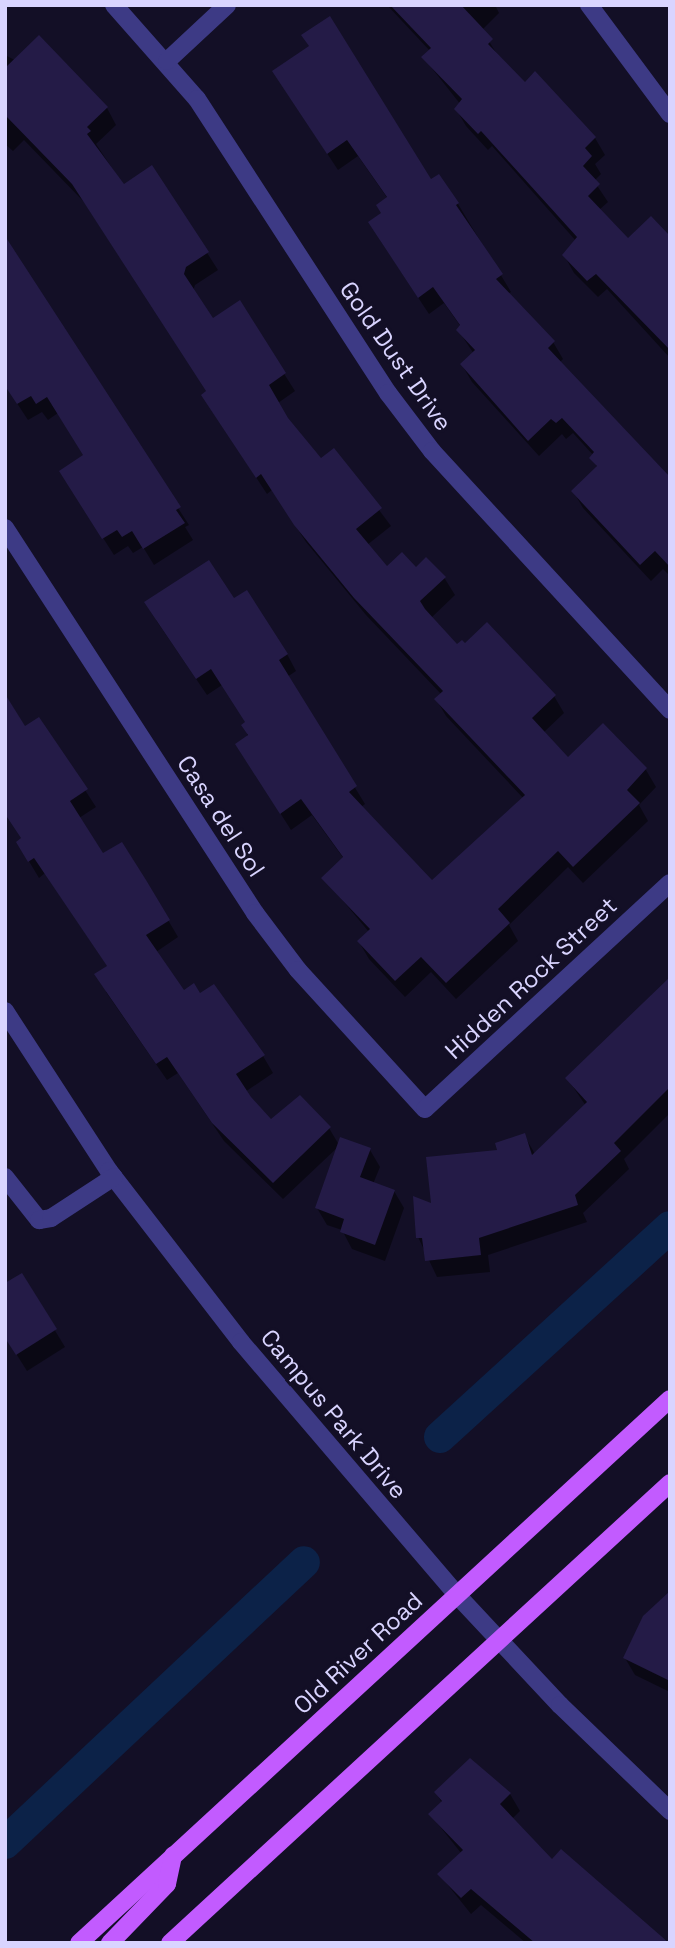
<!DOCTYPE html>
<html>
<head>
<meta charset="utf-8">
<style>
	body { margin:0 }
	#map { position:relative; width:675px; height:1948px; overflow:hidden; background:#130f26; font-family:"Space Grotesk",sans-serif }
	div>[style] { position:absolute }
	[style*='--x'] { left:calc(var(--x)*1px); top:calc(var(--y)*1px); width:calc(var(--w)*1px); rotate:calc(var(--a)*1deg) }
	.shadow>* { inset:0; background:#0007 }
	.canal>* { height:32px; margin:-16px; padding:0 16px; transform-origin:16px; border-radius:16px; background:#0c2248 }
	.building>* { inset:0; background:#241b47 }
	.minor>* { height:18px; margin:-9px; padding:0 9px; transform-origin:9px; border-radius:9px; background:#3d3a85 }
	.major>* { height:18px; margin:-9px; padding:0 9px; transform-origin:9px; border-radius:9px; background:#c25bff }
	span { translate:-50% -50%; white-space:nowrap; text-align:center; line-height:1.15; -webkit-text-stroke:6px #130f26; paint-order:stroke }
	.street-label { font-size:24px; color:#d9d4ff }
	.frame { position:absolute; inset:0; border:7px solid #d9d4ff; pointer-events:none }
</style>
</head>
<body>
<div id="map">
	<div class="shadow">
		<i style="clip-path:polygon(387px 5px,495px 5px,499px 13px,482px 30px,500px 59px,525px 84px,535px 74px,595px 138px,605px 155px,595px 164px,601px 174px,594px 181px,608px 202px,599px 210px,628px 240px,670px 239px,670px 358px,607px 289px,598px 297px,574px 273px,564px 255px,576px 241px,492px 146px,488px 150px,466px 126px,456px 109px,461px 105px,423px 57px,430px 51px)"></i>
		<i style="clip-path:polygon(5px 55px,107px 108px,116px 125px,96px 144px,124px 186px,152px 167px,218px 270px,195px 285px,193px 291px,213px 321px,239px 303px,295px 391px,278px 403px,288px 421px,321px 460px,334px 450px,391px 526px,367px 545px,386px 569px,416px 569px,426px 559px,445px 579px,455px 595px,431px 618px,457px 646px,554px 696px,564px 713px,543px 733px,568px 759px,603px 725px,646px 770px,656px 787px,639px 805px,648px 821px,583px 883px,568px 867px,509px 925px,518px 941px,456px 999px,431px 972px,405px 997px,369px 959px,359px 942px,369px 932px,324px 878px,344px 859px,312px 815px,291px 830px,247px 761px,247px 723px,222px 685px,207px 695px,156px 620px,234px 600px,287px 654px,296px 671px,287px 677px,365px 804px,361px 807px,432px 882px,524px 799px,446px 716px,436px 699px,441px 694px,366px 615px,306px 542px,272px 490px,267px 494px,213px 412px,208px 392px,84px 202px,24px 140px,13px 151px,5px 144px)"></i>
		<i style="clip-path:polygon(284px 88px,431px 182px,458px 204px,511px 292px,508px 294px,553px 342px,563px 359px,559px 363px,670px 479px,670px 576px,663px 569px,651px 581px,583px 508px,573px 491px,597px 468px,594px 456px,573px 433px,566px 439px,562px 434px,539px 456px,472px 382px,462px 365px,474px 354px,458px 330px,461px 327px,444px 303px,429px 314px,380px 240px,388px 199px,358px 156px,338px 170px)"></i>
		<i style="clip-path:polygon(5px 241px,189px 525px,185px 527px,193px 540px,154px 565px,143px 547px,133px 553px,128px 546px,114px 555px,71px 488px,85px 456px,58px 413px,48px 420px,42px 412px,28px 420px,5px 385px)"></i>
		<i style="clip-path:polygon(39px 719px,96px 807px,79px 818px,102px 856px,168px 920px,178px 937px,156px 952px,184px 992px,200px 995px,263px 1056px,273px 1073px,245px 1092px,271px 1121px,329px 1128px,339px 1145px,370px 1150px,380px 1167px,373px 1184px,394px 1191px,404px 1208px,385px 1261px,352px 1249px,342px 1230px,327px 1225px,317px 1208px,339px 1146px,283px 1199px,224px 1141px,178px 1073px,167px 1080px,106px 992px,108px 967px,45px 873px,39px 878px,18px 843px,23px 839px,24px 728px)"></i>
		<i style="clip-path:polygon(670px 979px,670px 1113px,624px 1159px,629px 1169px,583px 1213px,587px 1222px,488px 1255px,490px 1272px,437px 1277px,418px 1237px,433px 1205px,524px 1135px,535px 1154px,586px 1106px,567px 1078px)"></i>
		<i style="clip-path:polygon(21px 1275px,65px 1347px,27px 1371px,5px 1336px)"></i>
		<i style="clip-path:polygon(670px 1593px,670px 1692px,635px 1675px,625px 1658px)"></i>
		<i style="clip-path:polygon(470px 1761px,510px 1794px,520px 1811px,512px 1819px,552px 1862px,670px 1943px,526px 1943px,481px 1905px,471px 1914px,439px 1874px,461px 1853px,430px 1814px,442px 1803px,436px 1793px)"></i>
	</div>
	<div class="canal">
		<i style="--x:440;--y:1437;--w:311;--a:-42.4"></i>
		<i style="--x:5;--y:1843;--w:410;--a:-43.2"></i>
	</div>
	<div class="building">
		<i style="clip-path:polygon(390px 5px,461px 5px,493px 39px,488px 44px,525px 82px,535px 71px,596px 137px,585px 148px,592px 156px,583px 166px,600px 184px,588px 196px,628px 238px,651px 216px,670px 236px,670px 350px,596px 274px,587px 281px,562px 255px,577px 237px,481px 131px,478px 134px,454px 109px,462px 99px,421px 57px,431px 48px)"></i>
		<i style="clip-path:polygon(330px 16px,431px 179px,439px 174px,459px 203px,456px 205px,503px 274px,496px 279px,555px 341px,548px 348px,670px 477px,670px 567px,655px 551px,640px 565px,571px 491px,597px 466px,589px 458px,594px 452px,562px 418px,556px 423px,551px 419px,528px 441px,460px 364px,475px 350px,456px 330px,460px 325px,433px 287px,418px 298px,368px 222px,381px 213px,376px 205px,387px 197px,347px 140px,327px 154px,272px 71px,309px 46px,301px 35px)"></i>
		<i style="clip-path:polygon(39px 35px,108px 107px,87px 127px,91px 131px,87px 134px,124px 184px,152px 165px,209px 252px,186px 267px,184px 274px,213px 318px,240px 300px,286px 373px,269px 385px,288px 418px,321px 458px,334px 448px,382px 508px,356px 529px,387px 566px,402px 552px,416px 567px,426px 557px,446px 577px,420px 601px,425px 609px,457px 644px,462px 640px,465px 643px,487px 622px,556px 695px,532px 718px,568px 757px,603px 723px,647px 768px,627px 790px,640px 803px,573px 867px,558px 851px,498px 909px,510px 923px,446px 983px,421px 957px,395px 981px,357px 941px,370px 929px,321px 878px,343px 857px,301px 799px,280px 814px,235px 744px,248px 735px,241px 725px,245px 722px,211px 669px,196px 679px,144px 602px,209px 560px,234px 598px,247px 590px,288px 654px,279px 660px,357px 786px,349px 792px,432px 880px,525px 795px,434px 699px,443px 691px,354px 598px,294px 525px,261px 474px,256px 478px,201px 395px,206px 391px,72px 184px,5px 115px,5px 68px)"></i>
		<i style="clip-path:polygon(5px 236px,181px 507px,176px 510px,185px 523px,143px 549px,132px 531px,122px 537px,117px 530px,102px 539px,59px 471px,83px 455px,47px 397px,36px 404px,31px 396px,17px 404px,5px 386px)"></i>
		<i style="clip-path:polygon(5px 694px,25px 726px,39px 717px,88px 789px,70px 801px,103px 853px,122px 842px,146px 880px,170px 920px,146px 935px,184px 990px,194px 983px,200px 993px,214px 984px,265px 1055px,236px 1074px,251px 1097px,271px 1119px,300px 1095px,331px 1127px,273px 1183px,212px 1123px,167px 1057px,156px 1064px,94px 974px,107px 966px,34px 858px,28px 862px,16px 842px,21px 838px,5px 814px)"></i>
		<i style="clip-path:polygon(670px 977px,670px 1087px,614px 1143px,621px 1151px,575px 1195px,578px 1205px,479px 1238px,481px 1255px,425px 1261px,422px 1238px,416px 1238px,413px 1196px,431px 1203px,426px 1157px,497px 1150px,495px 1143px,525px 1133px,532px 1155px,587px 1102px,565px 1078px)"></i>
		<i style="clip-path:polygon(340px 1137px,371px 1148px,360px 1177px,395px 1190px,375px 1245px,340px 1232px,344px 1219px,315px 1208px)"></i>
		<i style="clip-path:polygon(22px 1273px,57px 1329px,16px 1355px,5px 1338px,5px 1283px)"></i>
		<i style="clip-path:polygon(670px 1591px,670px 1681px,623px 1658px,643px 1616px)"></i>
		<i style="clip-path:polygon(470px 1758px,511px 1793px,500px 1804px,552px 1859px,561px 1849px,669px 1943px,535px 1943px,471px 1889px,461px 1898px,437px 1874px,463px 1850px,428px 1814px,442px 1801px,434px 1792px)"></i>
	</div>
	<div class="minor">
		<i style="--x:114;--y:5;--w:125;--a:48.6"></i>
		<i style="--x:197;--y:99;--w:351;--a:57"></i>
		<i style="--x:388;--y:393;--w:73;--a:52.8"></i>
		<i style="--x:432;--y:451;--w:352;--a:47.4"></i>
		<i style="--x:589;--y:5;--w:136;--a:53.4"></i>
		<i style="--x:167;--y:61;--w:82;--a:-43"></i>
		<i style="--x:5;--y:528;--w:459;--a:57"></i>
		<i style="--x:255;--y:913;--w:71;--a:53"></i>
		<i style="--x:298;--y:970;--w:188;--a:47.6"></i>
		<i style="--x:425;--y:1109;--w:333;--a:-42.7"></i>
		<i style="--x:5;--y:1011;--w:191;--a:57"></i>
		<i style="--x:109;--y:1171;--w:216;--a:52.3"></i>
		<i style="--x:241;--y:1342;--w:333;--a:49.5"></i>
		<i style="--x:457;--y:1595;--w:151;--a:46.9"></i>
		<i style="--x:560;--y:1705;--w:153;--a:43.9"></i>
		<i style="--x:5;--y:1177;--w:55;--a:51.7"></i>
		<i style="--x:39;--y:1220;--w:12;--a:-9"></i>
		<i style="--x:51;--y:1218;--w:75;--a:-33.1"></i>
	</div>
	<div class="major">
		<i style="--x:79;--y:1943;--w:803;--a:-42.63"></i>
		<i style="--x:110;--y:1943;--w:82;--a:-46"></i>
		<i style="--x:167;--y:1884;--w:29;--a:-78"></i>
		<i style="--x:170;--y:1943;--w:679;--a:-42.61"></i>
	</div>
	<div class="street-label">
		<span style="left:396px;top:356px;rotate:55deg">Gold Dust Drive</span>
		<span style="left:221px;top:816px;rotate:57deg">Casa del Sol</span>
		<span style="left:531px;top:978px;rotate:-43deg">Hidden Rock Street</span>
		<span style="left:334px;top:1414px;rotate:50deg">Campus Park Drive</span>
		<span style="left:358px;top:1653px;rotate:-43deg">Old River Road</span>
	</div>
	<div class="frame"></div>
</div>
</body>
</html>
